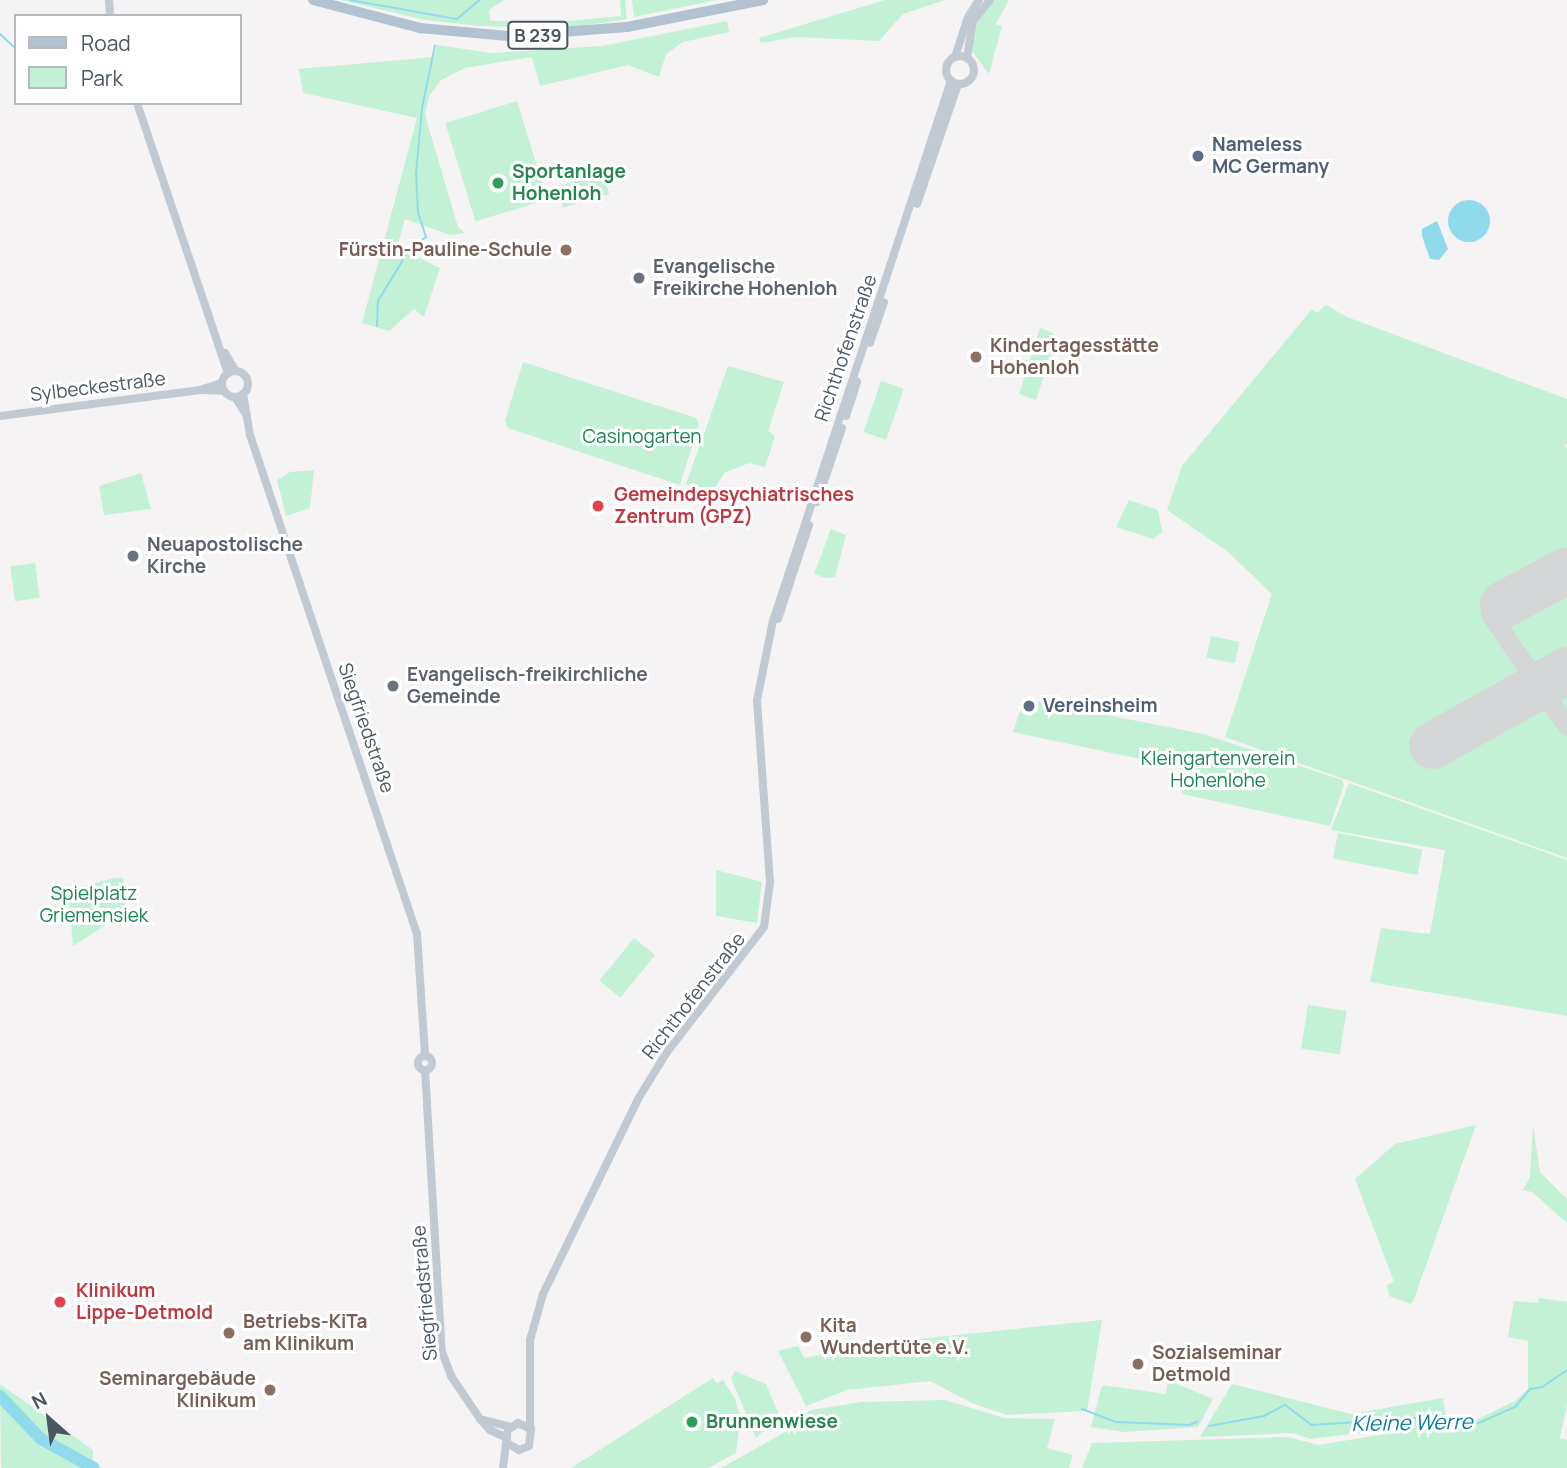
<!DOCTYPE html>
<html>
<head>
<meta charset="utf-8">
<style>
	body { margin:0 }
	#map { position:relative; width:1567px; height:1468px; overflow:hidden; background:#f5f3f3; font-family:Manrope,sans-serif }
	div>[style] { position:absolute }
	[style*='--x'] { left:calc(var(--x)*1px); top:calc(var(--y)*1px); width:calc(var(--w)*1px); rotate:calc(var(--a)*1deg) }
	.green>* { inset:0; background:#c3f1d5; transform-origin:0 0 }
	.water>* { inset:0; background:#90daee }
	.round { border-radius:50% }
	.stream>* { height:2px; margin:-1px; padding:0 1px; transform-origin:1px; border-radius:1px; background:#90daee }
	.river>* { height:12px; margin:-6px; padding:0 6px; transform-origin:6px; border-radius:6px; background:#90daee }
	.taxiway>* { height:19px; margin:-9.5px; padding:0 9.5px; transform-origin:9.5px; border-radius:9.5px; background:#d5d6d8 }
	.runway>* { height:47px; margin:-23.5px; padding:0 23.5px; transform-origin:23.5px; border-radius:23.5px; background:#d5d6d8 }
	.tertiary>* { height:8px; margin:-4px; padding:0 4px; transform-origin:4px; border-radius:4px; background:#c1cad2 }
	.tertiary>.ring { margin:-4px; padding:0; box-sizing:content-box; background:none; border:8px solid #c1cad2; border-radius:50% }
	.primary>* { height:10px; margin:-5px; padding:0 5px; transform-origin:5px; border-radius:5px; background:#b3c2d1 }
	.dots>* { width:19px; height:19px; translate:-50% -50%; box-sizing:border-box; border:4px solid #fff; border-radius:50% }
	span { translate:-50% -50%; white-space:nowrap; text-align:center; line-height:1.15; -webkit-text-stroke:6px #fff; paint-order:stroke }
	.shield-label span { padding:2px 5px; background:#fff; border:2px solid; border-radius:5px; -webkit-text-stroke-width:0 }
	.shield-label { font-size:18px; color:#4a5661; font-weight:700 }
	.service-label { font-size:19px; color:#4e5e75; font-weight:700 }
	.left { translate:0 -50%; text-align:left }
	.leisure-label { font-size:19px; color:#27864d; font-weight:700 }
	.education-label { font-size:19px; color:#785e54; font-weight:700 }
	.right { translate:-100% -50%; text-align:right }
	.worship-label { font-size:19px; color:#5b616d; font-weight:700 }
	.street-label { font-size:19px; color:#4a5661 }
	.park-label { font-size:19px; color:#17864f }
	.health-label { font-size:19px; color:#be3a42; font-weight:700 }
	.water-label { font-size:21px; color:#0c7c9b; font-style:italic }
	.legend { position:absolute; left:14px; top:14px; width:228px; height:91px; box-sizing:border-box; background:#fff; border:2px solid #b7bbc0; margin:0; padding:9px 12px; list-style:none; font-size:21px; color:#4a5661 }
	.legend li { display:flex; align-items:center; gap:14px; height:35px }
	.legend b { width:35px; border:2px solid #b7bbc0 }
	.north { position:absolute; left:14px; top:1384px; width:70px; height:70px; -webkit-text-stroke:5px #fff; paint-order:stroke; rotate:332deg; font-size:19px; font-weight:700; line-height:28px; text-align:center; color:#4a5661 }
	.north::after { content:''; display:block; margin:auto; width:24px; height:32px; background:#4a5661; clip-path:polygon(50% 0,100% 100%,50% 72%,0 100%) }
</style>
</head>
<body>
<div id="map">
	<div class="green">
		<i style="clip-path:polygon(341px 0,504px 0,489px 10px,490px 21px,556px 22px,621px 16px,620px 0,625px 0,627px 19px,568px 28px,480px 26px,425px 20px)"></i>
		<i style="clip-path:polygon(632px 0,717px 0,634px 17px)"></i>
		<i style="clip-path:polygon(885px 0,945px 0,903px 14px,879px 41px,796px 37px,761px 43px,759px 38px)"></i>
		<i style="clip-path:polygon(995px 0,1009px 0,996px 24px,1002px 26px,989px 74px,972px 51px,974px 25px)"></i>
		<i style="clip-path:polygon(727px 21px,729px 32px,683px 42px,666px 54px,659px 77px,628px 65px,540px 86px,532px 57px,465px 68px,441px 80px,429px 96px,425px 115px,458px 227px,465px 233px,450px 235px,405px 219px,397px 247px,440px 268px,424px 317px,414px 309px,389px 331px,362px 323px,417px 118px,303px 93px,299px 69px,434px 57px,437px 45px,492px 53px,602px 46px)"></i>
		<i style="left:517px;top:101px;width:103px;height:75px;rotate:73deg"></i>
		<i style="left:603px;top:173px;width:22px;height:48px;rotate:74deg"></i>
		<i style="clip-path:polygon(1326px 305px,1347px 317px,1567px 399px,1567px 444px,1563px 445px,1567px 449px,1567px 556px,1495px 595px,1506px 614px,1567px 580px,1567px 858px,1225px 737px,1272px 594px,1227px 551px,1167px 510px,1182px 466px,1312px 309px,1317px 313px)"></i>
		<i style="clip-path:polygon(1040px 328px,1053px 333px,1054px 346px,1036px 400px,1019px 394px)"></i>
		<i style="clip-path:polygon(523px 362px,696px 418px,699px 424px,680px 485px,508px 428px,505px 421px)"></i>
		<i style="clip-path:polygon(728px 366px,784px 382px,768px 431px,775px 436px,765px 467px,749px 463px,724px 473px,711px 495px,686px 484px)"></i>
		<i style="left:881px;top:381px;width:24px;height:54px;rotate:19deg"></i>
		<i style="clip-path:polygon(314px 470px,310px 508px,286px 516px,277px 480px,290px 472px)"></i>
		<i style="clip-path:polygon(141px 473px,151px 509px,104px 515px,99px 486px)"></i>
		<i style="clip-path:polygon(1129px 500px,1158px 510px,1162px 532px,1153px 539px,1116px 527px)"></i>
		<i style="clip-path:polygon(831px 529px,846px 535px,835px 577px,826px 578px,814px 574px)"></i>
		<i style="left:35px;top:563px;width:35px;height:25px;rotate:82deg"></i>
		<i style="left:1211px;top:636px;width:29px;height:22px;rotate:12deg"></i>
		<i style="clip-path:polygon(1036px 701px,1203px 734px,1342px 780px,1344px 785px,1330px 826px,1182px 794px,1188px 769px,1013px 732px,1022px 705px)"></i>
		<i style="clip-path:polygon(1349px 783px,1567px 860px,1567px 1016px,1370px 982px,1381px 928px,1430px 934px,1445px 850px,1331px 830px)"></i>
		<i style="left:1338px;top:833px;width:86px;height:26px;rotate:11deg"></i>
		<i style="clip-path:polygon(716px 870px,762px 882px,757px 923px,716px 916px)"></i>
		<i style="clip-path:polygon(115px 878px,123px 878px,128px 900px,112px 921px,73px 946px,68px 890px)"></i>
		<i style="left:634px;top:938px;width:27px;height:55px;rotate:39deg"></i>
		<i style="left:1308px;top:1005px;width:39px;height:44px;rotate:9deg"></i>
		<i style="clip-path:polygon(1476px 1125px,1414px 1299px,1411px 1304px,1389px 1296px,1387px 1285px,1394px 1282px,1355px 1179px,1395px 1144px)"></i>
		<i style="clip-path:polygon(1533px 1125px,1540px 1172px,1567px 1199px,1567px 1223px,1532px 1192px,1523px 1190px,1530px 1177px)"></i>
		<i style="clip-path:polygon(1539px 1298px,1567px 1302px,1567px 1405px,1560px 1438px,1567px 1440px,1567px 1468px,1082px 1468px,1092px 1443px,1288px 1437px,1318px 1445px,1386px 1434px,1385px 1430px,1310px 1439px,1293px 1433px,1200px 1437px,1232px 1384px,1351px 1414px,1443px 1398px,1447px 1423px,1472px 1422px,1515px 1401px,1528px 1389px,1528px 1341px,1508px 1337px,1514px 1301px,1538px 1303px)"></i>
		<i style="clip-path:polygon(1102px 1320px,1087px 1411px,1007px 1415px,972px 1403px,930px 1381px,847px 1390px,806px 1406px,778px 1351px,798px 1346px,804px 1358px,869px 1344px)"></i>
		<i style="clip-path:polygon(735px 1371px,766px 1384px,779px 1415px,756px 1438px,731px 1378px)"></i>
		<i style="clip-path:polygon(713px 1378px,717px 1383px,723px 1380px,735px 1399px,740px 1416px,736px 1453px,708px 1468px,571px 1468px)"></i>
		<i style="clip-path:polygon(1168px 1380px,1213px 1399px,1198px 1427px,1124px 1432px,1091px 1427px,1102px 1385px,1166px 1394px)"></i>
		<i style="clip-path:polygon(0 1384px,93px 1450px,92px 1468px,1px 1468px)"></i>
		<i style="clip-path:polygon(945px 1400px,1004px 1418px,1055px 1419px,1047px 1448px,1073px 1455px,1069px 1468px,721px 1468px,789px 1430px,788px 1422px,811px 1410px,862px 1402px)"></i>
	</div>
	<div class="water">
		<i class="round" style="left:1448px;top:200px;width:42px;height:42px"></i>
		<i style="clip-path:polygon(1437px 221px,1448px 249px,1439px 260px,1430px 259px,1422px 236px,1422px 229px)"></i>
	</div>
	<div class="stream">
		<i style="--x:350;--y:0;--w:109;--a:10.1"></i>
		<i style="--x:457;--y:19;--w:30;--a:-40"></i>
		<i style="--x:96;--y:16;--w:2;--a:-27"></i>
		<i style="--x:0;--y:34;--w:22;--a:43"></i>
		<i style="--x:407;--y:250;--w:23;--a:-34"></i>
		<i style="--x:426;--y:237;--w:26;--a:-108"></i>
		<i style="--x:418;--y:212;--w:38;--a:-93"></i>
		<i style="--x:416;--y:174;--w:66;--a:-84.8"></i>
		<i style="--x:422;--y:108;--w:64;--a:-78.3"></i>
		<i style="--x:377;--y:326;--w:25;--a:-88"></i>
		<i style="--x:378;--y:301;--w:54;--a:-58.7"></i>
		<i style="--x:1082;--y:1409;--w:36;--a:21"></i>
		<i style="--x:1116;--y:1422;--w:73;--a:2.4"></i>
		<i style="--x:1189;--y:1425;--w:9;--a:-21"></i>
		<i style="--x:1209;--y:1426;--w:56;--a:-10.3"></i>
		<i style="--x:1264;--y:1416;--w:24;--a:-28"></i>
		<i style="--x:1285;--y:1405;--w:34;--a:37"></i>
		<i style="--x:1312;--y:1425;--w:108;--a:-3.7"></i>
		<i style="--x:1420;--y:1418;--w:19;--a:25"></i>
		<i style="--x:1437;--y:1426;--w:37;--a:-2"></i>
		<i style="--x:1474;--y:1425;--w:45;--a:-23.7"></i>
		<i style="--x:1515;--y:1407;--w:23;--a:-50"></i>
		<i style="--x:1530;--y:1389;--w:12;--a:-9"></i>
		<i style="--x:1542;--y:1387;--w:30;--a:-34"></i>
	</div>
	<div class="river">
		<i style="--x:0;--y:1396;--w:59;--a:46.4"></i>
		<i style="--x:41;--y:1439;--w:60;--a:28.7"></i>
	</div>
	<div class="taxiway">
		<i style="--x:1503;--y:604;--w:16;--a:142"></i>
		<i style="--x:1490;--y:614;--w:136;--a:55.5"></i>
	</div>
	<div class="runway">
		<i style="--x:1503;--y:604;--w:72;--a:-28"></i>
		<i style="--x:1432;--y:745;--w:154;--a:-29.1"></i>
	</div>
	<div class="tertiary">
		<i style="--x:109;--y:0;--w:16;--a:86"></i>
		<i class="ring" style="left:946px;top:56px;width:20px;height:20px"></i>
		<i style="--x:955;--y:57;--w:42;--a:-72"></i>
		<i style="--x:968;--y:17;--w:20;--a:-57"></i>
		<i style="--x:967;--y:58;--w:37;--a:-81"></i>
		<i style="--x:973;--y:21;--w:27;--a:-51"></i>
		<i style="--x:137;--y:103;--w:285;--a:71.4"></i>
		<i style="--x:917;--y:204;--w:127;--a:-71.1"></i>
		<i style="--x:870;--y:343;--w:43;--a:-71.1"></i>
		<i style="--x:225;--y:353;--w:21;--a:59"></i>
		<i class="ring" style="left:222px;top:371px;width:18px;height:18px"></i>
		<i style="--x:200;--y:390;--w:24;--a:2"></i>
		<i style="--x:243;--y:394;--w:42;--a:80.3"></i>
		<i style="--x:250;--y:435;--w:526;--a:71.5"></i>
		<i style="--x:417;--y:934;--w:122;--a:86.2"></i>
		<i style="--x:235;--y:397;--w:22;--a:58"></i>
		<i style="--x:0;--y:416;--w:202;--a:-7.4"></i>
		<i style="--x:200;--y:390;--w:23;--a:-18"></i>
		<i style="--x:846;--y:416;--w:36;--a:-72"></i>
		<i style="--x:817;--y:502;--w:78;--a:-71.3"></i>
		<i style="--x:778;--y:619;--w:99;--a:-71.7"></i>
		<i class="ring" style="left:418px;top:1056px;width:6px;height:6px"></i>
		<i style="--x:425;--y:1070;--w:283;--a:86.6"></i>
		<i style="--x:442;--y:1352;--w:26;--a:69"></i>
		<i style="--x:451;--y:1376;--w:52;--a:56"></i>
		<i style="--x:480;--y:1419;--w:15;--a:48"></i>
		<i style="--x:490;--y:1430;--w:19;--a:25"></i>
		<i style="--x:483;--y:1420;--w:29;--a:14"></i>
		<i style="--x:530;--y:1427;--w:87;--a:-90"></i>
		<i style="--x:530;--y:1340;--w:48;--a:-74.2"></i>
		<i style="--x:543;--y:1294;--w:217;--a:-64"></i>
		<i style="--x:638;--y:1099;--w:55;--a:-58.3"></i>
		<i style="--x:667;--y:1052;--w:158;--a:-52.2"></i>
		<i style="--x:764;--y:927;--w:45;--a:-82.4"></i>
		<i style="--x:770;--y:882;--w:182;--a:-94.1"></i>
		<i style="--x:757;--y:700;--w:81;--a:-78.6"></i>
		<i style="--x:773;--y:621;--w:569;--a:-71.76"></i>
		<i style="--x:503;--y:1468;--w:38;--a:-83"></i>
		<i style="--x:508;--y:1430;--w:12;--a:-35"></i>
		<i style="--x:518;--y:1423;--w:14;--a:25"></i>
		<i style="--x:531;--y:1429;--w:17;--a:97"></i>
		<i style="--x:529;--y:1446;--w:11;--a:158"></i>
		<i style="--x:519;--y:1450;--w:12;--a:-149"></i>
	</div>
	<div class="primary">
		<i style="--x:313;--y:0;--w:111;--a:14.7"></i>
		<i style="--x:420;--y:28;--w:88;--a:5.2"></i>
		<i style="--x:508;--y:36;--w:119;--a:-4.3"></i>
		<i style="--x:627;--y:27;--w:139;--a:-11.2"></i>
	</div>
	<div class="dots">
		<i style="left:1198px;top:156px;background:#5c6f8a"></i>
		<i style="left:498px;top:183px;background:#2e9e5b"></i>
		<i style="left:566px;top:250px;background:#8d6e63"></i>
		<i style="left:639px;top:278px;background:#6b7280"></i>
		<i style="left:976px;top:357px;background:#8d6e63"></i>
		<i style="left:598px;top:506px;background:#e0444e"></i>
		<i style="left:133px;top:556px;background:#6b7280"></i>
		<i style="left:393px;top:686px;background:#6b7280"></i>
		<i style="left:1029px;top:706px;background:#5c6f8a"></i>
		<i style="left:60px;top:1302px;background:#e0444e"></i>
		<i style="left:229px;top:1333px;background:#8d6e63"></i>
		<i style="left:806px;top:1337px;background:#8d6e63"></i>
		<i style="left:1138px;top:1364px;background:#8d6e63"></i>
		<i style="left:270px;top:1390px;background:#8d6e63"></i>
		<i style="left:692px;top:1422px;background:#2e9e5b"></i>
	</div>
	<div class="shield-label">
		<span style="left:538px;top:35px">B 239</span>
	</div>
	<div class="service-label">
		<span class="left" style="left:1212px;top:156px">Nameless<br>MC Germany</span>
		<span class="left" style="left:1043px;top:706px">Vereinsheim</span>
	</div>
	<div class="leisure-label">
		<span class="left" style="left:512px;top:183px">Sportanlage<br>Hohenloh</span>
		<span class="left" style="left:706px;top:1422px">Brunnenwiese</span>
	</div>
	<div class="education-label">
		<span class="right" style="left:552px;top:250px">Fürstin-Pauline-Schule</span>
		<span class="left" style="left:990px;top:357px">Kindertagesstätte<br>Hohenloh</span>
		<span class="left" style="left:243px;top:1333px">Betriebs-KiTa<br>am Klinikum</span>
		<span class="left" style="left:820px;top:1337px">Kita<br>Wundertüte e.V.</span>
		<span class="left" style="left:1152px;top:1364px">Sozialseminar<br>Detmold</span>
		<span class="right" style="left:256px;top:1390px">Seminargebäude<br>Klinikum</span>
	</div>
	<div class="worship-label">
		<span class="left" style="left:653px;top:278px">Evangelische<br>Freikirche Hohenloh</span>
		<span class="left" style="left:147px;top:556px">Neuapostolische<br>Kirche</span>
		<span class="left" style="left:407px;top:686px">Evangelisch-freikirchliche<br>Gemeinde</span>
	</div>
	<div class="street-label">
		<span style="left:846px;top:348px;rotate:-71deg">Richthofenstraße</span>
		<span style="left:98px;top:387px;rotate:-7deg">Sylbeckestraße</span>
		<span style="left:366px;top:728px;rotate:71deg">Siegfriedstraße</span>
		<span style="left:694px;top:996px;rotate:-52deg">Richthofenstraße</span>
		<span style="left:425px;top:1293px;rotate:-95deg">Siegfriedstraße</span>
	</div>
	<div class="park-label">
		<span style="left:642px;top:437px">Casinogarten</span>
		<span style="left:1218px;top:770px">Kleingartenverein<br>Hohenlohe</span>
		<span style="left:94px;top:905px">Spielplatz<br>Griemensiek</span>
	</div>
	<div class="health-label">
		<span class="left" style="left:614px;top:506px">Gemeindepsychiatrisches<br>Zentrum (GPZ)</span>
		<span class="left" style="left:76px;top:1302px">Klinikum<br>Lippe-Detmold</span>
	</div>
	<div class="water-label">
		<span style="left:1412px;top:1422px;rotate:-1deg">Kleine Werre</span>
	</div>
	<ul class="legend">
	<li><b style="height:9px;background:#b3c2d1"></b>Road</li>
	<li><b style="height:19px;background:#c3f1d5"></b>Park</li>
	</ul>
	<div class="north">N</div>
</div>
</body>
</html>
